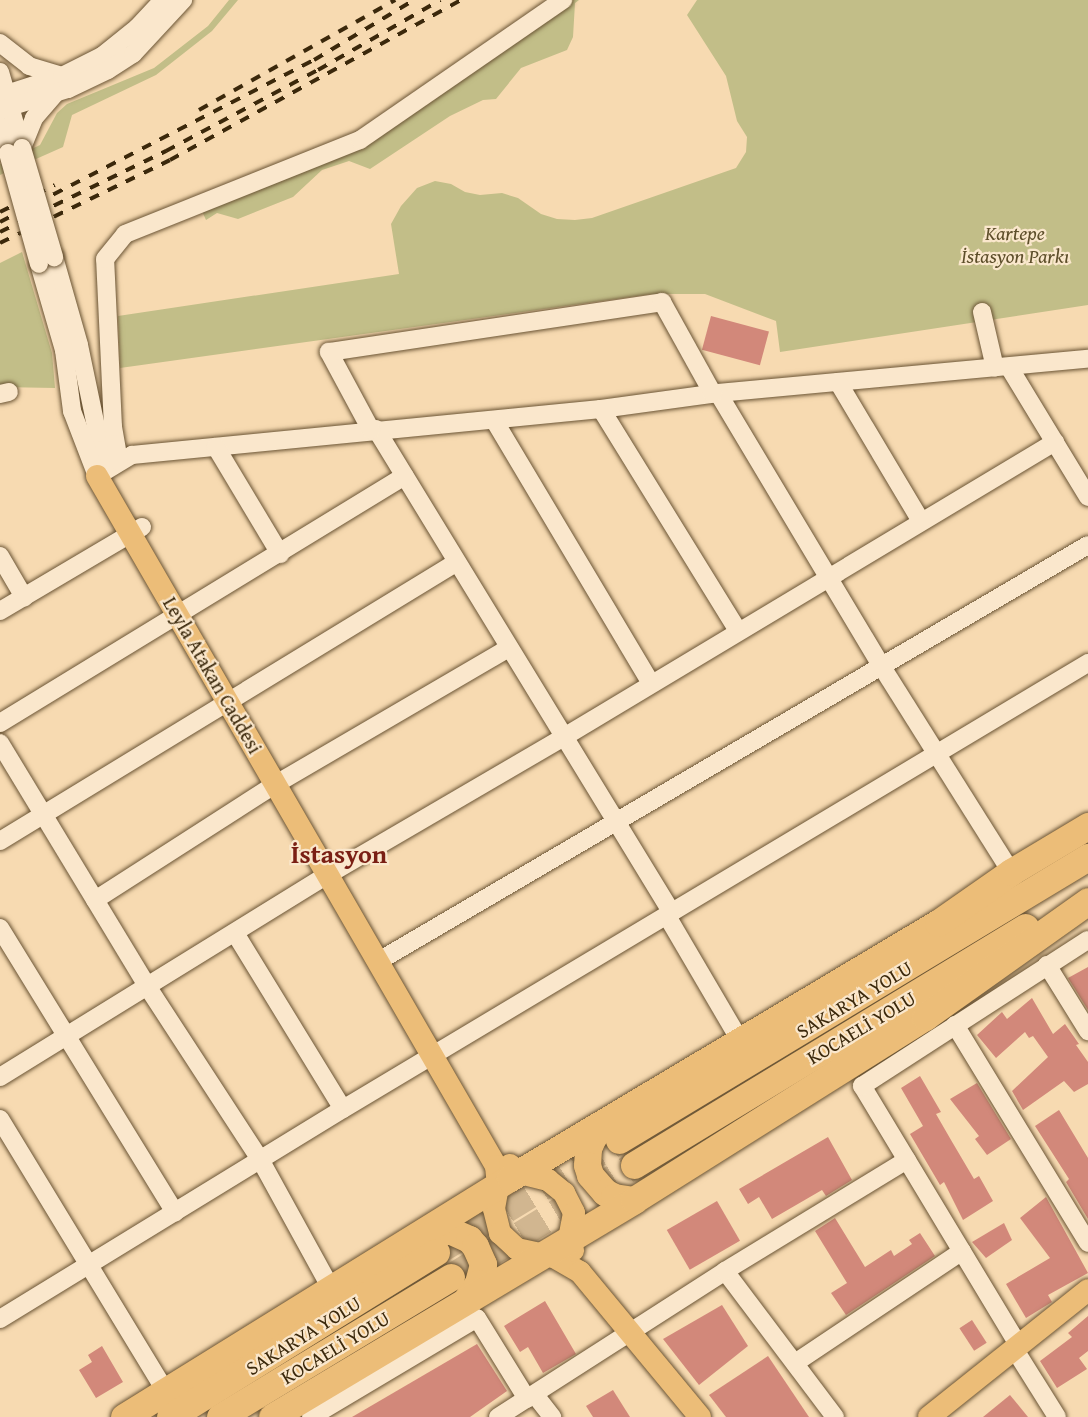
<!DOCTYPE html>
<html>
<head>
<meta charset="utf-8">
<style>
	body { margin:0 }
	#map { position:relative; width:1088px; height:1417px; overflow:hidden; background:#f7dab1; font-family:"Gentium Book Plus",serif }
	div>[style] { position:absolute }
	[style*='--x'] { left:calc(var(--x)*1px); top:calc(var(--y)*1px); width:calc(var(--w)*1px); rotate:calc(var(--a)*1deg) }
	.green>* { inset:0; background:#c2be88 }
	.building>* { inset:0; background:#d2887a; transform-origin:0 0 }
	.highway-tunnel>* { height:27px; margin-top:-13.5px; transform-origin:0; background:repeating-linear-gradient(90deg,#d1b690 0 27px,transparent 0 41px) }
	.roads { filter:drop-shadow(0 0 2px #6a5434) drop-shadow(0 0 2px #6a5434) }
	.minor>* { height:18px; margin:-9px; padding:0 9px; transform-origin:9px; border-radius:9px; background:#fae7cc }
	.major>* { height:22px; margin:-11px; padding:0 11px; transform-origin:11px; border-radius:11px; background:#ecbd78 }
	.highway>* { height:27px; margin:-13.5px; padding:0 13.5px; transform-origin:13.5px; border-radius:13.5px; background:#ecbd78 }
	.rail>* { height:4px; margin-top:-2px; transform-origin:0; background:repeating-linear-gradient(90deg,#3b280b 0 10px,transparent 0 20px) }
	.bridges { filter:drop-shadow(0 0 2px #6a5434) drop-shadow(0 0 2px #6a5434) }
	.minor-bridge>* { height:18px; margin:-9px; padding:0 9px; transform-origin:9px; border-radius:9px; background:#fae7cc }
	span { translate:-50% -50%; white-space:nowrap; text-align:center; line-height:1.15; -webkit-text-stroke:4.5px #fae7cc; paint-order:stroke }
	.park-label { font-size:20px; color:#5d4e2a; font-style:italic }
	.street-label { font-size:20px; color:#3b280b }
	.district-label { font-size:26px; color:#7a1f14; font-weight:700 }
</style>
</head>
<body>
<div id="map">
	<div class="green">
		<i style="clip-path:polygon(229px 0,238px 0,212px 31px,156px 75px,72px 115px,63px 147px,0 175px,0 164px,40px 145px,57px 113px,67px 104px,154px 68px,208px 26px)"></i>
		<i style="clip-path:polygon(567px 0,579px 0,575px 3px,573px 37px,567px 50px,521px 68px,496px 99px,483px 100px,450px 116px,370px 169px,349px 161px,322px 170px,293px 197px,238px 219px,217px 213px,206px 220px,201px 209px,361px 146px)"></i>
		<i style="clip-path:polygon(697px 0,1088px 0,1088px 305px,780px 352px,776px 321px,705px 294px,652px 294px,120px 368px,118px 316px,399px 274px,391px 224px,401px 206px,417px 188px,435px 181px,451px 184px,465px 192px,480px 195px,502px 193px,518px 198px,541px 214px,557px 219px,575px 220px,592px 218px,736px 168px,746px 152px,747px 137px,737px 121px,726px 76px,687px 15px)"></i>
		<i style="clip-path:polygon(22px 252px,52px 353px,55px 388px,0 387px,0 263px)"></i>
	</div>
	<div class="building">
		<i style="left:711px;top:316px;width:60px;height:35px;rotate:15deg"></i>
		<i style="clip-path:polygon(1088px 967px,1088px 1010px,1068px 978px)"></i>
		<i style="clip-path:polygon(1032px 998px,1053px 1034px,1065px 1024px,1079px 1044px,1076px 1045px,1088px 1062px,1088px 1084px,1074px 1092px,1064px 1081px,1023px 1110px,1012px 1091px,1048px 1057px,1033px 1036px,1029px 1038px,1025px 1032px,996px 1058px,977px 1035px,1002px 1012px,1007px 1019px)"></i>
		<i style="clip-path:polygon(920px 1076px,941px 1112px,936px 1114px,951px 1140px,974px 1179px,979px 1176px,993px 1201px,963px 1220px,944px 1182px,940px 1185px,910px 1134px,923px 1126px,901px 1088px)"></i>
		<i style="clip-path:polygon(977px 1083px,1011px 1139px,987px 1155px,975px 1139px,979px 1136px,950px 1099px)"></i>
		<i style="clip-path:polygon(1059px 1110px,1088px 1158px,1088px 1219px,1066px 1182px,1069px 1179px,1035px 1126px)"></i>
		<i style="clip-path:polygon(828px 1137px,852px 1180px,826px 1196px,822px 1190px,772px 1219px,759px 1197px,748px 1204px,739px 1189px)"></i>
		<i style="clip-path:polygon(1046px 1197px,1088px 1273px,1048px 1295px,1052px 1302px,1026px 1318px,1006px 1284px,1050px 1258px,1020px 1218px)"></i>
		<i style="left:717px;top:1201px;width:46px;height:58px;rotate:60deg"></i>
		<i style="clip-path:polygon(835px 1218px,865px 1267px,891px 1250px,894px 1256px,912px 1244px,909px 1240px,920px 1233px,935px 1256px,846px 1315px,831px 1293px,847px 1283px,815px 1231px)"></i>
		<i style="clip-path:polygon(1004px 1223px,1012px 1240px,986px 1258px,972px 1242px)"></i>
		<i style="clip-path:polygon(545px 1301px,576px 1354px,543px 1373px,528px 1347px,520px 1352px,504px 1326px)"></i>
		<i style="clip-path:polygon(722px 1305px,748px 1346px,699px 1385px,663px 1339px)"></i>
		<i style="clip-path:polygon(1088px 1316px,1088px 1351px,1079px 1358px,1087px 1369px,1057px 1388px,1040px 1361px,1072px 1337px,1068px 1333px)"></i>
		<i style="left:972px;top:1320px;width:27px;height:15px;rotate:57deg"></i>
		<i style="clip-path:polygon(477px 1344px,507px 1391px,470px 1417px,352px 1417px)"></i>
		<i style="clip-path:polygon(102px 1346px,123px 1382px,96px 1398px,79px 1370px,92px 1362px,88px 1355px)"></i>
		<i style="clip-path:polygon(768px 1356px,809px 1417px,726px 1417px,709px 1395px)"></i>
		<i style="clip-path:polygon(613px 1390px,630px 1417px,593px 1417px,586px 1406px)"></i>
		<i style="clip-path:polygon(1010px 1395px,1028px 1417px,983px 1417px)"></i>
	</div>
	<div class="highway-tunnel">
		<i style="--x:436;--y:1252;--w:215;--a:-31.5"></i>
		<i style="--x:451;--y:1277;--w:215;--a:-31.5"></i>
	</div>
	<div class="roads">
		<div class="minor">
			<i style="--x:0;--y:43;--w:37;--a:38"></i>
			<i style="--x:29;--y:66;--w:34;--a:17"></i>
			<i style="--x:0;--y:72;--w:79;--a:73.9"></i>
			<i style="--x:0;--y:96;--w:65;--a:-17.9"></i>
			<i style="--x:62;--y:76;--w:45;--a:-26.6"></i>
			<i style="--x:102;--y:56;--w:45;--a:-38.7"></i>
			<i style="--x:137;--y:28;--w:38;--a:-47"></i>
			<i style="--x:0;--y:110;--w:71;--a:-17.2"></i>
			<i style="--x:68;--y:89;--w:44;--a:-25.4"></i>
			<i style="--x:108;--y:70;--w:30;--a:-33"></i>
			<i style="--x:133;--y:54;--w:74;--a:-47.2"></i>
			<i style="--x:0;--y:126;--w:28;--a:73"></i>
			<i style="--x:22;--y:148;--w:32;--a:-68"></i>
			<i style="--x:34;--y:118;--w:32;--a:-49"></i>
			<i style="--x:54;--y:257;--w:91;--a:74.1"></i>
			<i style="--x:79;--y:345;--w:107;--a:78.2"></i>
			<i style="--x:101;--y:450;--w:19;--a:69"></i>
			<i style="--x:39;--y:264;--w:90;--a:73.8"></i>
			<i style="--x:64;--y:350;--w:62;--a:82.5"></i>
			<i style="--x:72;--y:411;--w:70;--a:69"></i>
			<i style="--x:97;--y:476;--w:41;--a:-31"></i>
			<i style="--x:132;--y:455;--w:471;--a:-5.6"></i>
			<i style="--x:601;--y:409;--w:118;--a:-7.8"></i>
			<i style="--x:718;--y:393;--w:372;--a:-5.3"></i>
			<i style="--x:982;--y:312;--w:57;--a:76.9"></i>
			<i style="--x:1009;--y:367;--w:152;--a:58.7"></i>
			<i style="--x:838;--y:382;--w:162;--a:59.2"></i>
			<i style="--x:718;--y:393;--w:319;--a:59.1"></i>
			<i style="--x:882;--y:667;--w:242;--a:57.8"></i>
			<i style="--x:0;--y:394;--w:9;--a:-13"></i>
			<i style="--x:601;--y:409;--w:261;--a:58.3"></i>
			<i style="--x:494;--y:420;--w:306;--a:59.2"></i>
			<i style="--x:376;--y:429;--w:567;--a:58.55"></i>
			<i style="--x:371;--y:430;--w:89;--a:-118.3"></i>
			<i style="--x:329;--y:352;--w:337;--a:-8.5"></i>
			<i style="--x:662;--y:302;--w:105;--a:61"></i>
			<i style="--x:216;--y:447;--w:125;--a:59.1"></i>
			<i style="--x:119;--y:461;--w:35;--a:-100"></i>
			<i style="--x:113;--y:427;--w:168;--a:-92.7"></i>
			<i style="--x:105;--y:259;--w:32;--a:-51"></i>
			<i style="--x:125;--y:234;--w:253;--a:-21.8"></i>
			<i style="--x:360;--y:140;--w:247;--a:-34.6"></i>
			<i style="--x:0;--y:556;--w:48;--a:59.7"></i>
			<i style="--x:0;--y:611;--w:165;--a:-30.6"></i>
			<i style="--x:0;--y:723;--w:474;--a:-31.4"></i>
			<i style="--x:0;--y:743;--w:284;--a:58.8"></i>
			<i style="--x:147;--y:986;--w:209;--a:56.9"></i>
			<i style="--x:261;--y:1161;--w:147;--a:61.2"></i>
			<i style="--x:0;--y:841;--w:535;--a:-31.4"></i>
			<i style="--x:95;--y:900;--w:215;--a:-32.7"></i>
			<i style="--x:276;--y:784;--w:270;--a:-30.3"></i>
			<i style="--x:667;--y:916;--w:146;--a:59.6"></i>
			<i style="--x:0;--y:928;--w:334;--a:58.4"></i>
			<i style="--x:235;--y:933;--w:206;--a:58.5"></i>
			<i style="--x:377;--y:962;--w:824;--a:-30.39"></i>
			<i style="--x:1047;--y:965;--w:78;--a:58.2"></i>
			<i style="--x:955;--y:1025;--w:255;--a:58.6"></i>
			<i style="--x:0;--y:1077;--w:383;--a:-31.7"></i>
			<i style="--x:326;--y:876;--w:276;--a:-30.3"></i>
			<i style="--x:564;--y:737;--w:573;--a:-31"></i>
			<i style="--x:0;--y:1119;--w:320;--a:58.7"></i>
			<i style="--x:725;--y:1271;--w:183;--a:53"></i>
			<i style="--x:0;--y:1319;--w:402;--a:-31.5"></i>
			<i style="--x:343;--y:1109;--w:868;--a:-30.91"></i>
			<i style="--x:1019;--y:1346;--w:304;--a:-121.1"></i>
			<i style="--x:862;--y:1086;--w:269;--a:-32.9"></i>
			<i style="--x:1015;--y:1350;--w:79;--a:57.9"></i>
			<i style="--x:795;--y:1363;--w:201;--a:-33.8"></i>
			<i style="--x:535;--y:1395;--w:28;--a:52"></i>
			<i style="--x:311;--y:1417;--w:193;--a:-30.8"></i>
			<i style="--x:477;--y:1318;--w:95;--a:58.3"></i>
			<i style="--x:498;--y:1417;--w:270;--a:-32.7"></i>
			<i style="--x:725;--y:1271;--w:213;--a:-31.4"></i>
		</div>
		<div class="major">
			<i style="--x:97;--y:476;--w:797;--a:59.96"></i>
			<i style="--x:496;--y:1166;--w:20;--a:84"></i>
			<i style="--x:498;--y:1186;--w:23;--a:100"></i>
			<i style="--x:494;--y:1209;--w:25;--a:76"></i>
			<i style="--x:500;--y:1233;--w:23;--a:43"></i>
			<i style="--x:517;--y:1249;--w:38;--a:12"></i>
			<i style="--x:554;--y:1257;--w:30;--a:30"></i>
			<i style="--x:580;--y:1272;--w:188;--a:50.4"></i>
			<i style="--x:510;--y:1165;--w:13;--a:39"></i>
			<i style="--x:520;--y:1173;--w:29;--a:14"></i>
			<i style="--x:548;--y:1180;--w:21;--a:39"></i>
			<i style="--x:564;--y:1193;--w:22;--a:63"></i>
			<i style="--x:574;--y:1213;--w:26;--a:101"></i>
			<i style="--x:569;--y:1239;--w:12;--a:70"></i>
			<i style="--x:929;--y:1417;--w:203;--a:-38.6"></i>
		</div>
		<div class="highway">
			<i style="--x:604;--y:1124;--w:17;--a:130"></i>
			<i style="--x:593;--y:1137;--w:12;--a:114"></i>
			<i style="--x:588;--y:1148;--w:17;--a:93"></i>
			<i style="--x:587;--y:1165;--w:10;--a:73"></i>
			<i style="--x:590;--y:1175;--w:23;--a:49"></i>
			<i style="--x:605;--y:1192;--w:10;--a:29"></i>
			<i style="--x:614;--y:1197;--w:20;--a:9"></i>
			<i style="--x:619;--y:1140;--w:548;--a:-31.11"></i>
			<i style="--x:634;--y:1165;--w:458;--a:-31.3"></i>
			<i style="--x:422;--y:1236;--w:11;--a:-27"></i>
			<i style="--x:432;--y:1231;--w:19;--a:0"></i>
			<i style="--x:451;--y:1231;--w:20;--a:24"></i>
			<i style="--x:469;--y:1239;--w:9;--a:49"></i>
			<i style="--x:475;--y:1246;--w:20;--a:66"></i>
			<i style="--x:483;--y:1264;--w:20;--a:105"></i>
			<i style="--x:478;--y:1283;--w:21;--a:125"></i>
			<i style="--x:124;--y:1417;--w:454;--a:-31.8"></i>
			<i style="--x:510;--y:1178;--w:498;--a:-30.8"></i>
			<i style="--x:938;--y:923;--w:89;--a:-34.9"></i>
			<i style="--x:1011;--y:872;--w:90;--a:-30.9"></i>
			<i style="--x:170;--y:1417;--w:313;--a:-31.8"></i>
			<i style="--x:220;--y:1417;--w:270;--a:-31.2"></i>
			<i style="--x:272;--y:1417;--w:422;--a:-30.9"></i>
			<i style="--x:634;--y:1200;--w:344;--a:-32.2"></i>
			<i style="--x:925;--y:1017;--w:200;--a:-35.4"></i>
		</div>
	</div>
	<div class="rail">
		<i style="--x:199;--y:110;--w:225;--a:-29.3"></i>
		<i style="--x:0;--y:212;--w:61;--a:-26.1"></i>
		<i style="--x:0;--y:222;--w:353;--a:-27.3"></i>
		<i style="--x:314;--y:60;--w:117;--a:-31"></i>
		<i style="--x:0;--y:232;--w:185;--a:-26"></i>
		<i style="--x:166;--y:151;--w:172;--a:-28.1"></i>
		<i style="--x:318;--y:70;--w:141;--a:-29.8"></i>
		<i style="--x:0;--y:243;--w:189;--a:-26"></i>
		<i style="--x:170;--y:160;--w:332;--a:-28.8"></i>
	</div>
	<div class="bridges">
		<div class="minor-bridge">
			<i style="--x:22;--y:148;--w:114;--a:73.6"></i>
			<i style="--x:8;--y:153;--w:115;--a:74.4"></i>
		</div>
	</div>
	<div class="park-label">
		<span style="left:1015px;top:244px">Kartepe<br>İstasyon Parkı</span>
	</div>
	<div class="street-label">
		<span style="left:213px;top:675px;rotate:60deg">Leyla Atakan Caddesi</span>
		<span style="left:854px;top:999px;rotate:-31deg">SAKARYA YOLU</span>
		<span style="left:861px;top:1027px;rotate:-31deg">KOCAELİ YOLU</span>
		<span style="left:303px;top:1335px;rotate:-32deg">SAKARYA YOLU</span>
		<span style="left:335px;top:1347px;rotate:-31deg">KOCAELİ YOLU</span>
	</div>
	<div class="district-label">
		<span style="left:339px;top:854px">İstasyon</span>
	</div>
</div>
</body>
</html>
